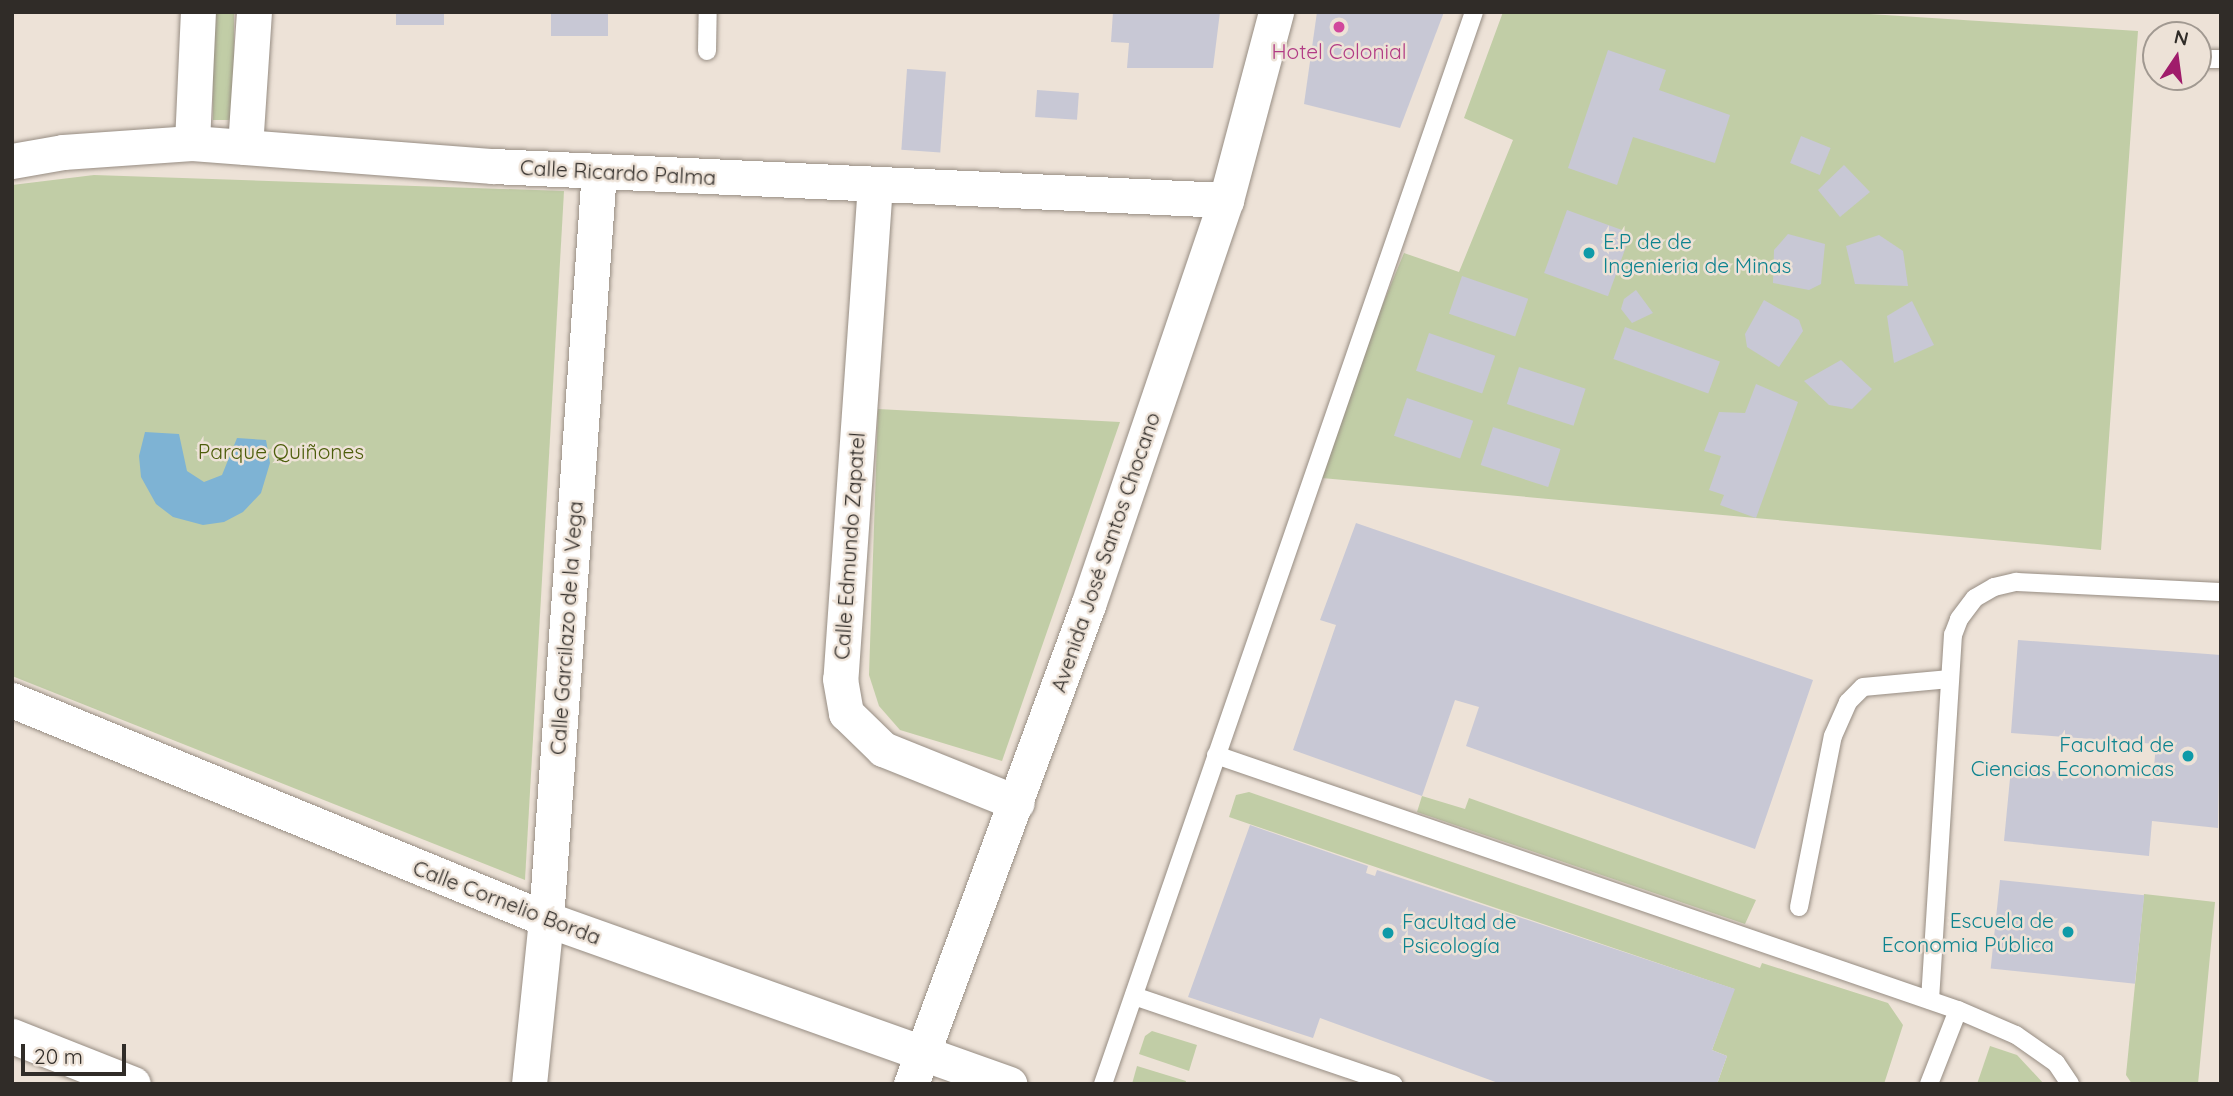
<!DOCTYPE html>
<html>
<head>
<meta charset="utf-8">
<style>
	body { margin:0 }
	#map { position:relative; width:2233px; height:1096px; overflow:hidden; background:#ede2d7; font-family:Quicksand,sans-serif }
	div>[style] { position:absolute }
	[style*='--x'] { left:calc(var(--x)*1px); top:calc(var(--y)*1px); width:calc(var(--w)*1px); rotate:calc(var(--a)*1deg) }
	.green>* { inset:0; background:#c1cda6; transform-origin:0 0 }
	.water>* { inset:0; background:#7eb3d4 }
	.building>* { inset:0; background:#c8c8d5; transform-origin:0 0 }
	.roads { filter:drop-shadow(0 0 2px #978d83) drop-shadow(0 0 2px #978d83) }
	.lane>* { height:18px; margin:-9px; padding:0 9px; transform-origin:9px; border-radius:9px; background:#fff }
	.street>* { height:35px; margin:-17.5px; padding:0 17.5px; transform-origin:17.5px; border-radius:17.5px; background:#fff }
	.dots>* { width:19px; height:19px; translate:-50% -50%; box-sizing:border-box; border:4px solid #ede2d7; border-radius:50% }
	span { translate:-50% -50%; white-space:nowrap; text-align:center; line-height:1.15; -webkit-text-stroke:5px #ede2d7; paint-order:stroke }
	.hotel-label { font-size:21px; color:#b23c85 }
	.street-label { font-size:21px; color:#302c28 }
	.culture-label { font-size:21px; color:#0d838f }
	.left { translate:0 -50%; text-align:left }
	.right { translate:-100% -50%; text-align:right }
	.park-label { font-size:21px; color:#4d5e0b }
	.frame { position:absolute; inset:0; border:14px solid #302c28; pointer-events:none }
	.north { position:absolute; left:2142px; top:21px; width:70px; height:70px; box-sizing:border-box; background:#ede2d7; border:2px solid #a19991; border-radius:50%; rotate:13deg; font-size:19px; font-weight:700; line-height:28px; text-align:center; color:#302c28 }
	.north::after { content:''; display:block; margin:auto; width:24px; height:32px; background:#a01c6b; clip-path:polygon(50% 0,100% 100%,50% 72%,0 100%) }
	.scale { position:absolute; left:21px; top:1044px; width:105px; height:32px; box-sizing:border-box; border:4px solid #302c28; border-top:0; padding-left:9px; font-size:21px; line-height:24px; white-space:nowrap; color:#302c28; -webkit-text-stroke:5px #ede2d7; paint-order:stroke }
</style>
</head>
<body>
<div id="map">
	<div class="green">
		<i style="left:213px;top:12px;width:21px;height:108px"></i>
		<i style="clip-path:polygon(1503px 12px,1838px 12px,2138px 31px,2101px 550px,1311px 477px,1404px 253px,1459px 272px,1513px 140px,1464px 118px)"></i>
		<i style="clip-path:polygon(94px 175px,564px 191px,525px 880px,12px 676px,12px 185px)"></i>
		<i style="clip-path:polygon(878px 409px,1120px 422px,1002px 761px,900px 730px,879px 706px,869px 675px)"></i>
		<i style="clip-path:polygon(1249px 792px,1760px 968px,1762px 963px,1888px 1003px,1903px 1025px,1884px 1084px,1717px 1084px,1727px 1056px,1712px 1050px,1734px 989px,1229px 817px,1236px 795px)"></i>
		<i style="clip-path:polygon(1422px 796px,1465px 809px,1469px 798px,1756px 900px,1745px 924px,1417px 812px)"></i>
		<i style="clip-path:polygon(2144px 894px,2215px 902px,2198px 1084px,2132px 1084px,2126px 1075px)"></i>
		<i style="clip-path:polygon(1152px 1031px,1197px 1045px,1189px 1071px,1139px 1054px,1145px 1036px)"></i>
		<i style="clip-path:polygon(1990px 1046px,2017px 1055px,2044px 1084px,1977px 1084px)"></i>
		<i style="clip-path:polygon(1137px 1066px,1186px 1081px,1185px 1084px,1132px 1084px)"></i>
	</div>
	<div class="water">
		<i style="clip-path:polygon(145px 432px,179px 434px,187px 471px,204px 482px,222px 475px,237px 438px,266px 440px,270px 463px,261px 493px,243px 512px,224px 522px,203px 525px,173px 517px,156px 504px,141px 477px,139px 456px)"></i>
	</div>
	<div class="building">
		<i style="left:396px;top:12px;width:48px;height:13px"></i>
		<i style="left:551px;top:12px;width:57px;height:24px"></i>
		<i style="clip-path:polygon(1113px 12px,1220px 12px,1213px 68px,1127px 68px,1129px 43px,1111px 42px)"></i>
		<i style="clip-path:polygon(1317px 12px,1444px 12px,1400px 128px,1304px 104px)"></i>
		<i style="clip-path:polygon(1608px 50px,1666px 70px,1659px 90px,1730px 115px,1715px 163px,1633px 137px,1617px 185px,1568px 168px)"></i>
		<i style="left:907px;top:69px;width:39px;height:81px;rotate:4deg"></i>
		<i style="left:1037px;top:90px;width:42px;height:27px;rotate:4deg"></i>
		<i style="left:1801px;top:136px;width:32px;height:29px;rotate:22deg"></i>
		<i style="clip-path:polygon(1844px 165px,1870px 192px,1840px 217px,1818px 190px)"></i>
		<i style="left:1567px;top:210px;width:68px;height:67px;rotate:20deg"></i>
		<i style="clip-path:polygon(1788px 234px,1825px 244px,1821px 284px,1809px 290px,1773px 283px,1774px 250px)"></i>
		<i style="clip-path:polygon(1879px 235px,1903px 251px,1908px 286px,1855px 284px,1846px 246px)"></i>
		<i style="left:1462px;top:276px;width:70px;height:40px;rotate:19deg"></i>
		<i style="clip-path:polygon(1636px 290px,1653px 313px,1632px 323px,1621px 309px,1624px 299px)"></i>
		<i style="clip-path:polygon(1764px 300px,1799px 320px,1803px 331px,1779px 367px,1747px 347px,1745px 334px)"></i>
		<i style="clip-path:polygon(1912px 301px,1934px 345px,1894px 363px,1887px 316px)"></i>
		<i style="left:1625px;top:327px;width:101px;height:34px;rotate:20deg"></i>
		<i style="left:1429px;top:333px;width:70px;height:40px;rotate:19deg"></i>
		<i style="clip-path:polygon(1841px 360px,1872px 389px,1852px 409px,1829px 405px,1804px 381px)"></i>
		<i style="left:1519px;top:367px;width:70px;height:39px;rotate:18deg"></i>
		<i style="clip-path:polygon(1756px 384px,1798px 402px,1756px 518px,1720px 505px,1724px 495px,1709px 490px,1721px 456px,1704px 451px,1719px 412px,1745px 413px)"></i>
		<i style="left:1407px;top:398px;width:70px;height:40px;rotate:19deg"></i>
		<i style="left:1493px;top:427px;width:71px;height:40px;rotate:18deg"></i>
		<i style="clip-path:polygon(1356px 523px,1813px 680px,1755px 849px,1466px 746px,1479px 707px,1455px 700px,1422px 796px,1293px 750px,1336px 625px,1320px 620px)"></i>
		<i style="clip-path:polygon(2018px 640px,2221px 655px,2218px 828px,2152px 821px,2149px 856px,2004px 841px,2011px 768px,2153px 779px,2156px 744px,2011px 733px)"></i>
		<i style="clip-path:polygon(1250px 825px,1368px 866px,1366px 873px,1375px 876px,1377px 870px,1735px 989px,1712px 1050px,1727px 1056px,1717px 1084px,1501px 1084px,1320px 1018px,1313px 1038px,1188px 997px)"></i>
		<i style="left:2000px;top:880px;width:145px;height:89px;rotate:6deg"></i>
	</div>
	<div class="roads">
		<div class="lane">
			<i style="--x:707;--y:51;--w:39;--a:-89"></i>
			<i style="--x:2198;--y:59;--w:23;--a:0"></i>
			<i style="--x:1216;--y:755;--w:785;--a:18.97"></i>
			<i style="--x:1958;--y:1010;--w:63;--a:23.3"></i>
			<i style="--x:2016;--y:1035;--w:49;--a:35"></i>
			<i style="--x:2056;--y:1063;--w:25;--a:56"></i>
			<i style="--x:1799;--y:907;--w:174;--a:-78.8"></i>
			<i style="--x:1833;--y:736;--w:37;--a:-66"></i>
			<i style="--x:1848;--y:702;--w:21;--a:-45"></i>
			<i style="--x:1863;--y:687;--w:87;--a:-5.3"></i>
			<i style="--x:1134;--y:996;--w:274;--a:18.8"></i>
			<i style="--x:1930;--y:1000;--w:366;--a:-86.4"></i>
			<i style="--x:1953;--y:635;--w:17;--a:-69"></i>
			<i style="--x:1959;--y:619;--w:26;--a:-53"></i>
			<i style="--x:1975;--y:598;--w:22;--a:-30"></i>
			<i style="--x:1994;--y:587;--w:23;--a:-13"></i>
			<i style="--x:2016;--y:582;--w:205;--a:2.8"></i>
			<i style="--x:1103;--y:1084;--w:1134;--a:-70.91"></i>
			<i style="--x:1929;--y:1084;--w:79;--a:-68.6"></i>
		</div>
		<div class="street">
			<i style="--x:192;--y:143;--w:131;--a:-87.4"></i>
			<i style="--x:245;--y:147;--w:135;--a:-86.2"></i>
			<i style="--x:12;--y:161;--w:52;--a:-10"></i>
			<i style="--x:63;--y:152;--w:129;--a:-4"></i>
			<i style="--x:192;--y:143;--w:302;--a:4.4"></i>
			<i style="--x:493;--y:166;--w:734;--a:2.66"></i>
			<i style="--x:875;--y:184;--w:496;--a:94"></i>
			<i style="--x:840;--y:679;--w:35;--a:80"></i>
			<i style="--x:846;--y:713;--w:52;--a:44.2"></i>
			<i style="--x:883;--y:749;--w:144;--a:21.9"></i>
			<i style="--x:12;--y:700;--w:577;--a:22.3"></i>
			<i style="--x:546;--y:919;--w:492;--a:19.6"></i>
			<i style="--x:12;--y:1036;--w:130;--a:21.6"></i>
			<i style="--x:529;--y:1084;--w:166;--a:-84.1"></i>
			<i style="--x:546;--y:919;--w:750;--a:-85.95"></i>
			<i style="--x:911;--y:1084;--w:511;--a:-69.72"></i>
			<i style="--x:1088;--y:605;--w:428;--a:-71.2"></i>
			<i style="--x:1226;--y:200;--w:195;--a:-75.1"></i>
		</div>
	</div>
	<div class="dots">
		<i style="left:1339px;top:27px;background:#d1479c"></i>
		<i style="left:1589px;top:253px;background:#0f9aa8"></i>
		<i style="left:2188px;top:756px;background:#0f9aa8"></i>
		<i style="left:2068px;top:932px;background:#0f9aa8"></i>
		<i style="left:1388px;top:933px;background:#0f9aa8"></i>
	</div>
	<div class="hotel-label">
		<span style="left:1339px;top:51px">Hotel Colonial</span>
	</div>
	<div class="street-label">
		<span style="left:618px;top:172px;rotate:3deg">Calle Ricardo Palma</span>
		<span style="left:849px;top:546px;rotate:-86deg">Calle Edmundo Zapatel</span>
		<span style="left:1105px;top:552px;rotate:-71deg">Avenida José Santos Chocano</span>
		<span style="left:566px;top:628px;rotate:-86deg">Calle Garcilazo de la Vega</span>
		<span style="left:507px;top:902px;rotate:21deg">Calle Cornelio Borda</span>
	</div>
	<div class="culture-label">
		<span class="left" style="left:1603px;top:253px">E.P de de<br>Ingenieria de Minas</span>
		<span class="right" style="left:2174px;top:756px">Facultad de<br>Ciencias Economicas</span>
		<span class="right" style="left:2054px;top:932px">Escuela de<br>Economia Pública</span>
		<span class="left" style="left:1402px;top:933px">Facultad de<br>Psicología</span>
	</div>
	<div class="park-label">
		<span style="left:281px;top:451px">Parque Quiñones</span>
	</div>
	<div class="frame"></div>
	<div class="north">N</div>
	<div class="scale">20 m</div>
</div>
</body>
</html>
